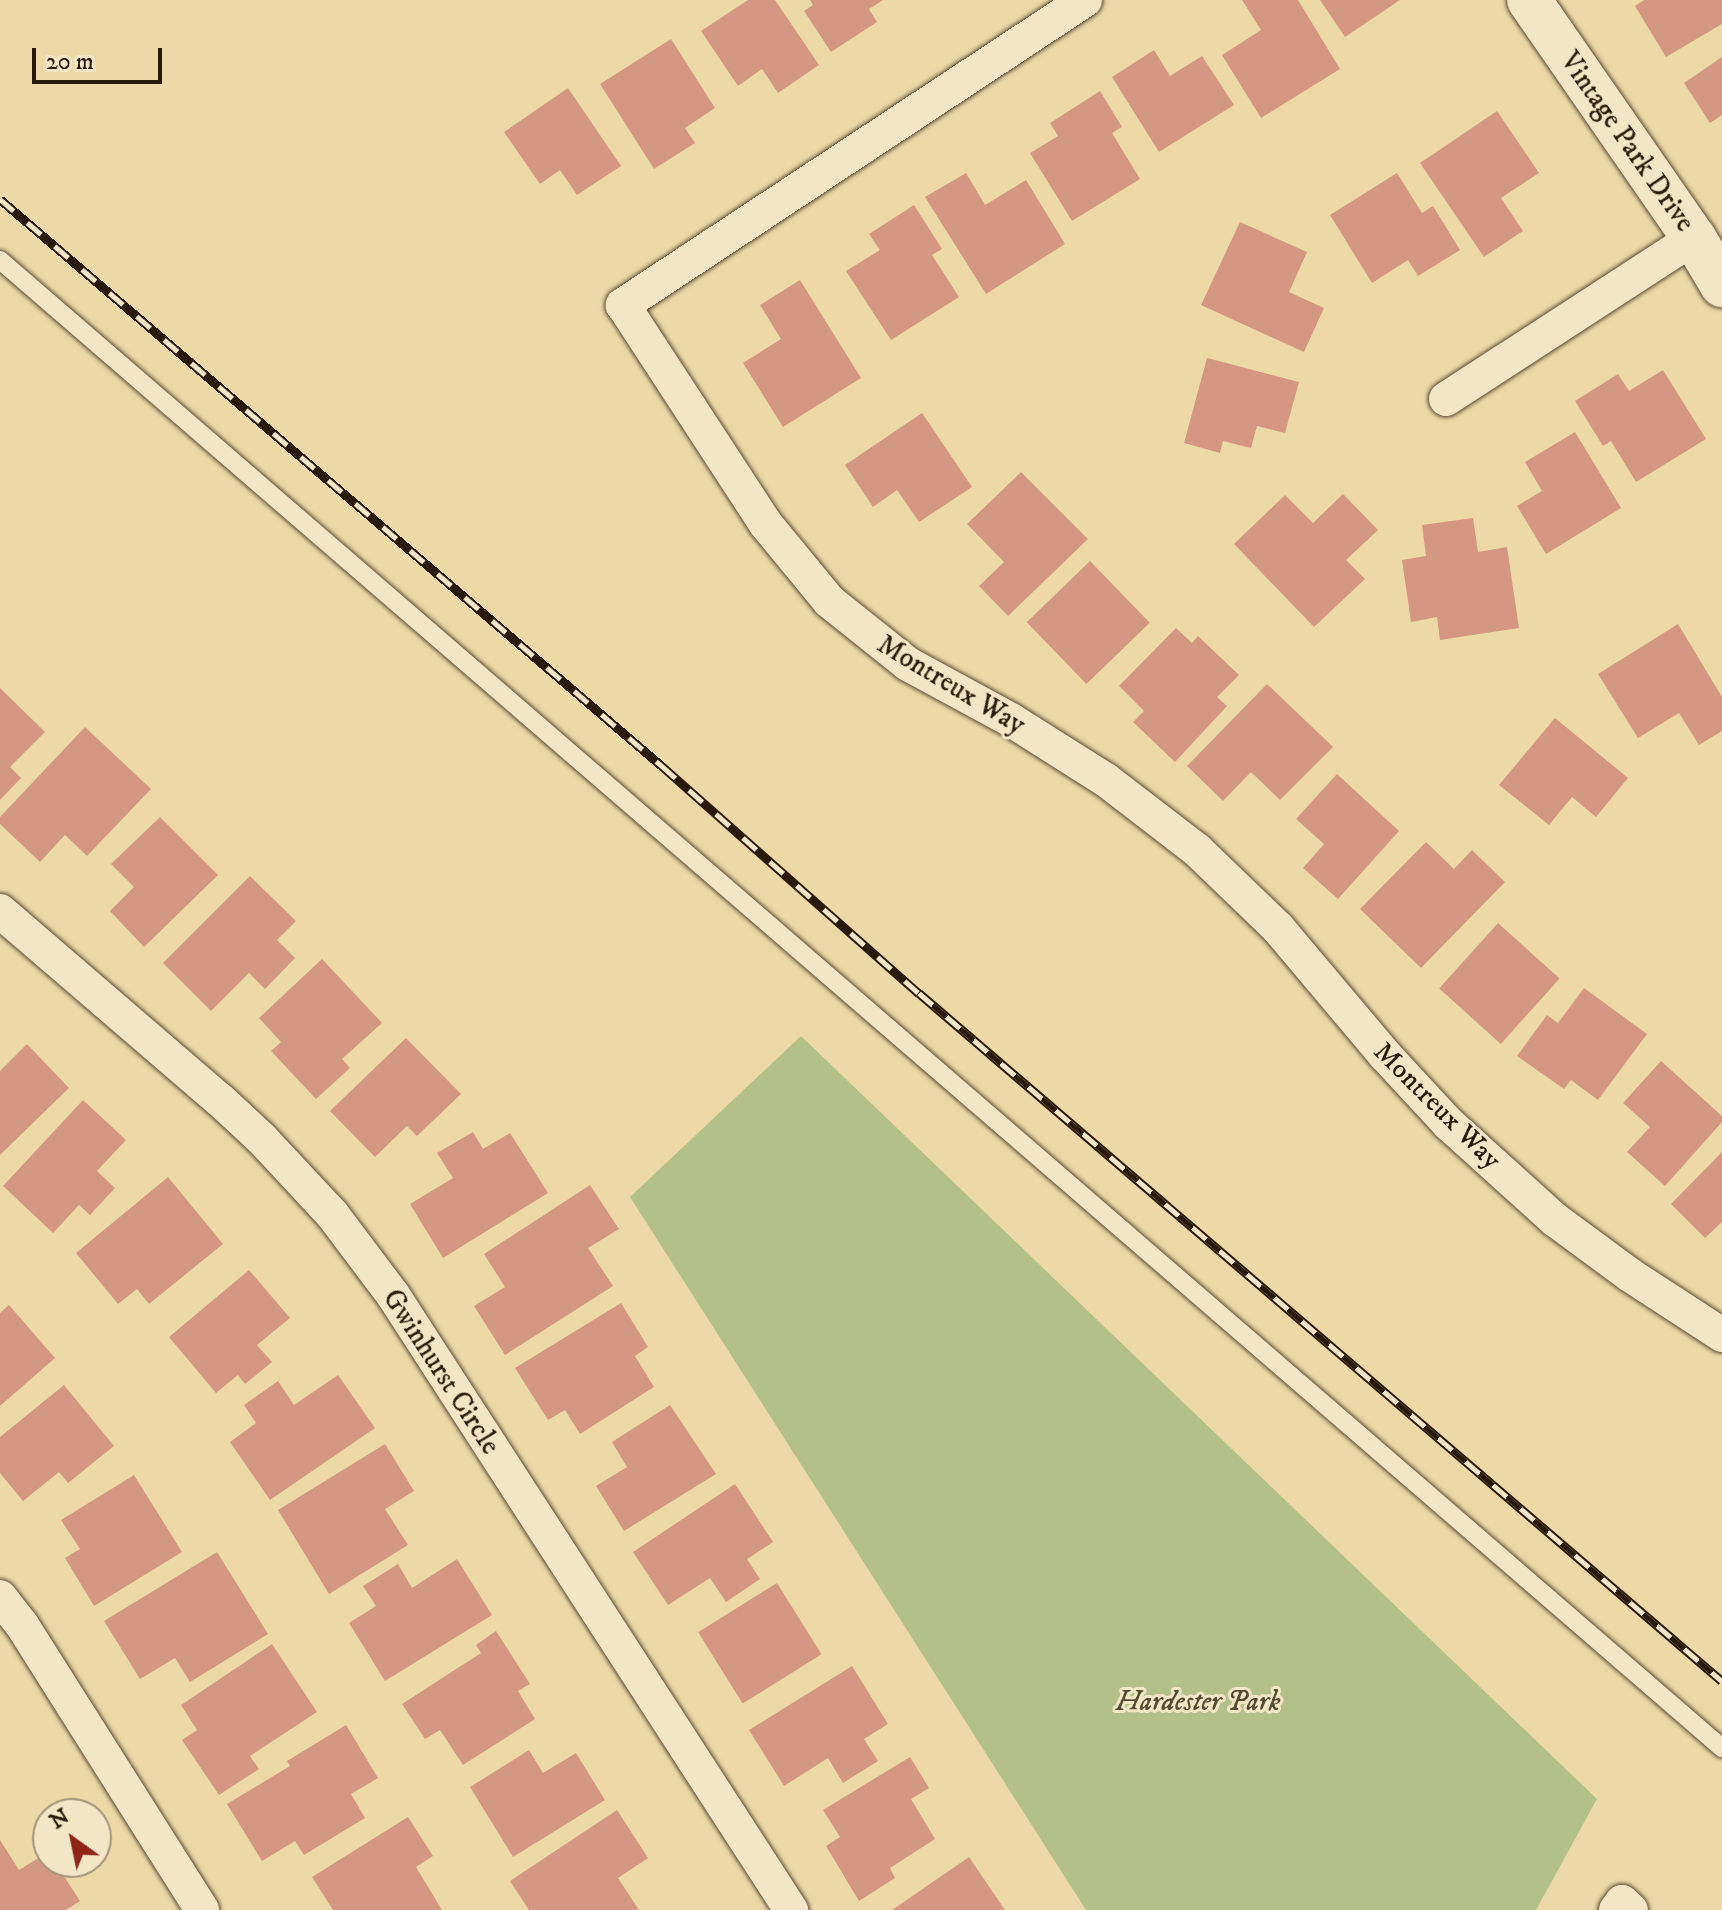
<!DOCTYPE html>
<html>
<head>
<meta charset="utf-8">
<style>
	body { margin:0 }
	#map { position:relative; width:1722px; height:1910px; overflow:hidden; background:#edd9a8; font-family:"IM FELL DW Pica",serif }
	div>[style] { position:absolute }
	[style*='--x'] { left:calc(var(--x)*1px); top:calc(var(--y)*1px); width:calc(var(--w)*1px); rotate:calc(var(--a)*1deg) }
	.green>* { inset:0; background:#b4c08a }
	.building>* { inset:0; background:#d49882; transform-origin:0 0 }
	.roads { filter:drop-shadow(0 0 2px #5b4a31) drop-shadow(0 0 2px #5b4a31) }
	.lane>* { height:18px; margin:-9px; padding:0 9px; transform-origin:9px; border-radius:9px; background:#f3e6c6 }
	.street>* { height:34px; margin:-17px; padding:0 17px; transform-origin:17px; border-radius:17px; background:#f3e6c6 }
	.secondary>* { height:44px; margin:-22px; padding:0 22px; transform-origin:22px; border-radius:22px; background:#f3e6c6 }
	.rail>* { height:9px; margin-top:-4.5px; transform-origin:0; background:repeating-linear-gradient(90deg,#f3e6c6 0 18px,#2a1a09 0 36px); box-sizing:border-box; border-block:2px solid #2a1a09 }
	span { translate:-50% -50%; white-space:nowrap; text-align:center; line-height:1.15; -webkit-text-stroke:6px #f3e6c6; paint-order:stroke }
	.street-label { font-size:28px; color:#2a1a09 }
	.park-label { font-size:28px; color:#534c30; font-style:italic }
	.north { position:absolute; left:32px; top:1798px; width:80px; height:80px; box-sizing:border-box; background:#f3e6c6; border:2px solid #a3947a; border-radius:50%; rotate:327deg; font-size:22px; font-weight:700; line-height:32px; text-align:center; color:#2a1a09 }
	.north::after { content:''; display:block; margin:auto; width:28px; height:36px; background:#8f2418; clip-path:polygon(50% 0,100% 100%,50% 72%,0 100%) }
	.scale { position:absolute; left:32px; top:48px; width:130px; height:36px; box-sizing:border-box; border:4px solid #2a1a09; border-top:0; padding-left:10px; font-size:24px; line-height:28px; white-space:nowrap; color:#2a1a09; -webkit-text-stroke:6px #f3e6c6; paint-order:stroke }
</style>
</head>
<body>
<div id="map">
	<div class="green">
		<i style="clip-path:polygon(801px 1036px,1597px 1799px,1536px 1910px,1086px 1910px,630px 1197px)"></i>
	</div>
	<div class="building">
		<i style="clip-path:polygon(748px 0,775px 0,819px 65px,778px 93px,762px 69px,738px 86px,701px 31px)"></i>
		<i style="clip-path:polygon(810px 0,883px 0,869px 9px,877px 22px,831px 52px,804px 11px,813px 5px)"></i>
		<i style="clip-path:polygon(1242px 0,1298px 0,1340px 69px,1261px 118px,1222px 55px,1261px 30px)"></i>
		<i style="clip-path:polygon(1320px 0,1400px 0,1345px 37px)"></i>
		<i style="clip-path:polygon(1644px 0,1722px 0,1722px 24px,1666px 57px,1635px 6px)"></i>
		<i style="clip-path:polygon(671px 39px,715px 108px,685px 128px,695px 143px,654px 169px,600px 84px)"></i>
		<i style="clip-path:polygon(1154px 50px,1170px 76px,1202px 56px,1234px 105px,1159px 152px,1112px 77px)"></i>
		<i style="clip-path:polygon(1722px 57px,1722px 115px,1710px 123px,1684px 83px)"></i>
		<i style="clip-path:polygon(568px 88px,621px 166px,577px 195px,560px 170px,540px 184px,504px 132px)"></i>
		<i style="clip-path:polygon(1100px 91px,1122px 127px,1112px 133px,1140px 179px,1072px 221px,1030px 153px,1058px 136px,1050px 123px)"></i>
		<i style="clip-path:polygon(1497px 111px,1539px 173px,1501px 198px,1523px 231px,1484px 257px,1420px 163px)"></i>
		<i style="clip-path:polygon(966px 173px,985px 205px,1026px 180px,1065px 244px,986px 294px,925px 197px)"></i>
		<i style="clip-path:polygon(1397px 173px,1422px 213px,1433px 206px,1460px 250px,1418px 276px,1408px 260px,1372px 283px,1330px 215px)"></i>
		<i style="clip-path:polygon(914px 205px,942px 249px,932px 255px,959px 297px,891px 340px,846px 271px,880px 250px,869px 234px)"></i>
		<i style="clip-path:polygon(1240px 222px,1307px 252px,1289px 292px,1324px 308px,1304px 352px,1201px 305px)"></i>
		<i style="clip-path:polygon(800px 280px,861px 378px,783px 427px,743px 363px,781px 339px,760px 305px)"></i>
		<i style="clip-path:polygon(1207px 358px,1299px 382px,1285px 433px,1257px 426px,1251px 448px,1223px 441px,1220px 453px,1184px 443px)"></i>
		<i style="clip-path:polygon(1663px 370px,1706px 439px,1636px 482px,1611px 441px,1603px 446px,1575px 401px,1618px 374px,1629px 391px)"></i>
		<i style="clip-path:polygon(922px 413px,972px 487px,919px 522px,897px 490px,873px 507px,845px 465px)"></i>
		<i style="clip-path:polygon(1575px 432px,1621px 508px,1546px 554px,1517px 506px,1542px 491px,1525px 462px)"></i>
		<i style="clip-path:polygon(1021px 472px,1088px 539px,1008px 616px,979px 586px,1004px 562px,967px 524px)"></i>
		<i style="clip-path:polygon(1343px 494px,1378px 530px,1346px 560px,1365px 579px,1314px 627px,1234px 544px,1285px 495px,1313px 523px)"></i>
		<i style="clip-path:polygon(1473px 518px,1478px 552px,1507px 547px,1519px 628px,1440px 640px,1437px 617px,1411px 622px,1402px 560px,1426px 556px,1422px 525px)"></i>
		<i style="left:1090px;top:561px;width:86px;height:88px;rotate:46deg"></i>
		<i style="clip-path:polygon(1678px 624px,1722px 697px,1722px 731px,1699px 745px,1679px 713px,1638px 738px,1598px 674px)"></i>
		<i style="clip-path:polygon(1176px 628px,1192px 643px,1198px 636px,1239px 675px,1217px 697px,1227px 706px,1175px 762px,1133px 722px,1144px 711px,1119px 686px)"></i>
		<i style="clip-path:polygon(1267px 684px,1333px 747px,1280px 800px,1251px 772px,1223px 801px,1187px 766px)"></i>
		<i style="clip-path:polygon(0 688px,45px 732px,10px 767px,21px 778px,0 800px)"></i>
		<i style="clip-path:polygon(1555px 718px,1628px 778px,1596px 817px,1572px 797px,1549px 825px,1499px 785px)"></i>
		<i style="clip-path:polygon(85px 727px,151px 789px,87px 856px,65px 835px,40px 862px,0 824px,0 817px)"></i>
		<i style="clip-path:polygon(1337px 774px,1399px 831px,1338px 899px,1303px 868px,1324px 844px,1296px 819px)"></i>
		<i style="clip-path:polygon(160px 817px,218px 875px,144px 947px,110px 911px,134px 887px,111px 864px)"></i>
		<i style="clip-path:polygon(1426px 842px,1454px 869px,1472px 850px,1505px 882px,1421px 968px,1360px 909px)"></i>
		<i style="clip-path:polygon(250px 876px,296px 921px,277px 940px,295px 958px,265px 989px,249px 973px,211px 1011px,163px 963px)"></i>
		<i style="left:1498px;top:923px;width:83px;height:88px;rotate:42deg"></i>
		<i style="clip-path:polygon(322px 959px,382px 1023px,342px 1059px,350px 1068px,316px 1099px,271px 1051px,281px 1042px,259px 1018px)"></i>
		<i style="clip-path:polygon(1584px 988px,1647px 1034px,1598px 1100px,1571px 1080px,1564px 1089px,1517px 1056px,1547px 1015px,1558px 1023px)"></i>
		<i style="clip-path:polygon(406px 1038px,461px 1094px,417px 1136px,407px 1126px,375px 1157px,330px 1111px)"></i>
		<i style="clip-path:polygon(27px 1044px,69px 1088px,0 1155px,0 1071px)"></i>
		<i style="clip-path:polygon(1661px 1061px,1722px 1116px,1722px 1122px,1665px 1186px,1627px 1152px,1650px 1127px,1623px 1103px)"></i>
		<i style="clip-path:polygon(83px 1100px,126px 1140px,97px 1171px,115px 1188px,90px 1215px,79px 1205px,53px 1233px,3px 1186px)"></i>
		<i style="clip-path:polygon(473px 1132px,483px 1149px,510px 1133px,548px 1193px,443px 1258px,410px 1204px,453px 1178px,437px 1153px)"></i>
		<i style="clip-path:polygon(1722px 1152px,1722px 1222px,1705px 1238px,1671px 1204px)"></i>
		<i style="clip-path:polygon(168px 1177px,223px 1244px,149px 1304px,137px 1289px,118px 1304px,76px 1253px)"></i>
		<i style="clip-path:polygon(590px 1185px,619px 1229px,588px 1248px,613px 1286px,505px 1355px,474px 1306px,505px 1287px,484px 1254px)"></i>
		<i style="clip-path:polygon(249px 1270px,290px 1318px,257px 1345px,272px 1362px,245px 1384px,238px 1375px,216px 1393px,169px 1337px)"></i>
		<i style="clip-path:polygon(621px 1303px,648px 1347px,635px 1356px,654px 1387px,580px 1434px,565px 1410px,548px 1420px,515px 1368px)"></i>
		<i style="clip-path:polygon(9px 1305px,55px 1358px,0 1406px,0 1313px)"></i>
		<i style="clip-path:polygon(338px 1375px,375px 1428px,270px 1500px,230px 1442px,256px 1423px,244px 1405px,278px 1381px,294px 1405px)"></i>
		<i style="clip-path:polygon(64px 1385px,114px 1446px,68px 1483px,59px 1472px,23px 1501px,0 1473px,0 1437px)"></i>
		<i style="clip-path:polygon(670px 1405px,716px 1474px,624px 1531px,596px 1486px,627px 1467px,612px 1442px)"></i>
		<i style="clip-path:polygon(385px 1444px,414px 1491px,385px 1509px,408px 1545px,329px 1594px,278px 1510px)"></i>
		<i style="clip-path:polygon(134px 1475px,182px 1552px,94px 1606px,65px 1558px,80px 1549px,61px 1520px)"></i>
		<i style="clip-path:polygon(735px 1484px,773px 1542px,747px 1559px,760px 1579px,726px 1602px,710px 1578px,668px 1605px,633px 1552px)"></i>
		<i style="clip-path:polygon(217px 1552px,268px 1634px,190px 1682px,175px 1658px,140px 1679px,104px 1621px)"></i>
		<i style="clip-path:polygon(457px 1559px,492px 1615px,385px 1681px,349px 1623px,376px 1606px,363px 1586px,398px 1564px,412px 1588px)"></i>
		<i style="left:777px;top:1583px;width:84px;height:93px;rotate:58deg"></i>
		<i style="clip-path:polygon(496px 1631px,530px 1684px,518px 1691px,535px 1719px,463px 1765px,440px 1730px,425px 1739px,402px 1704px,481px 1653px,476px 1645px)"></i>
		<i style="clip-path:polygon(272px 1644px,317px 1712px,250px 1756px,259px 1769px,219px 1795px,182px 1740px,197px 1730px,181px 1705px)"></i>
		<i style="clip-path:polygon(852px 1666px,888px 1724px,864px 1739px,878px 1761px,843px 1783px,828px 1758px,784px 1786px,749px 1730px)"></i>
		<i style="clip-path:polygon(346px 1725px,378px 1778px,351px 1794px,365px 1818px,304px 1855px,295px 1841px,262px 1861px,227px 1804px,290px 1766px,287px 1761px)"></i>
		<i style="clip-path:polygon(529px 1750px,543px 1773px,576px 1753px,605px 1800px,513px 1857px,470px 1787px)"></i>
		<i style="clip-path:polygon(910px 1757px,929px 1788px,911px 1799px,935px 1839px,890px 1868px,895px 1878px,859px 1901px,826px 1846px,840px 1837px,823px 1810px)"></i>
		<i style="clip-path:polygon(617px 1810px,648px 1858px,618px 1878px,639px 1910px,529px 1910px,510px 1881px)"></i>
		<i style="clip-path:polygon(408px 1817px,433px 1856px,416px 1867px,442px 1910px,333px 1910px,312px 1877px)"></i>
		<i style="clip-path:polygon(0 1840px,19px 1870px,48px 1852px,48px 1862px,55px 1862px,80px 1901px,66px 1910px,0 1910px)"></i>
		<i style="clip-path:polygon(969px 1857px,1005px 1910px,892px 1910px)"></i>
	</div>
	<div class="roads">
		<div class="lane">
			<i style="--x:0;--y:260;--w:2276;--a:40.83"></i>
		</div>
		<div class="street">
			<i style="--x:1085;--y:0;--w:554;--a:146.57"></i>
			<i style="--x:623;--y:305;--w:260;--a:56.9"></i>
			<i style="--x:765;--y:523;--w:101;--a:50.6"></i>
			<i style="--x:829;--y:601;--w:101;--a:38.6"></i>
			<i style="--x:908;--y:664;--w:117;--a:28.5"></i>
			<i style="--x:1011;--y:720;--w:112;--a:32.3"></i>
			<i style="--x:1106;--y:780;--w:115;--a:37.6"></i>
			<i style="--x:1197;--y:850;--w:112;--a:43.9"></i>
			<i style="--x:1278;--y:928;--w:166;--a:49.9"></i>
			<i style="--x:1385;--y:1055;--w:94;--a:47.2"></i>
			<i style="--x:1449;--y:1124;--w:142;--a:42.1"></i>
			<i style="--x:1554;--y:1219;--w:94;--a:36.4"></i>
			<i style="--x:1630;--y:1275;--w:110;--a:33.1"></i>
			<i style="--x:1446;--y:399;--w:296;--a:-33"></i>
			<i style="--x:0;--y:911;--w:290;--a:40.7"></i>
			<i style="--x:220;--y:1100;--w:57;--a:42.9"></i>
			<i style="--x:262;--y:1139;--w:103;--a:47"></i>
			<i style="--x:332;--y:1214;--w:101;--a:53"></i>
			<i style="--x:393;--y:1295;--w:733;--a:57.09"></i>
			<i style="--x:0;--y:1597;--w:36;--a:52"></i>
			<i style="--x:22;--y:1625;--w:337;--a:57.7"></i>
			<i style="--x:1616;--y:1910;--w:10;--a:-53"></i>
			<i style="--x:1622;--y:1902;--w:12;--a:42"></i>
		</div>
		<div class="secondary">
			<i style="--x:1529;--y:0;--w:290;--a:55.3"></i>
			<i style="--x:1694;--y:238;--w:55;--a:59.2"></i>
		</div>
	</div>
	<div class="rail">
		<i style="--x:0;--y:199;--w:872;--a:40.58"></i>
		<i style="--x:662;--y:766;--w:343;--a:41.5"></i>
		<i style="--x:919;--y:993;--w:1057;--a:40.59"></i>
	</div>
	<div class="street-label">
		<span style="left:1627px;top:142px;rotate:55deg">Vintage Park Drive</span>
		<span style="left:951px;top:685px;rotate:31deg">Montreux Way</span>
		<span style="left:1437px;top:1106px;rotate:45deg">Montreux Way</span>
		<span style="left:441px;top:1372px;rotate:57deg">Gwinhurst Circle</span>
	</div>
	<div class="park-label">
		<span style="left:1198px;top:1702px">Hardester Park</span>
	</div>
	<div class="north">N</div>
	<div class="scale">20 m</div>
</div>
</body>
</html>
